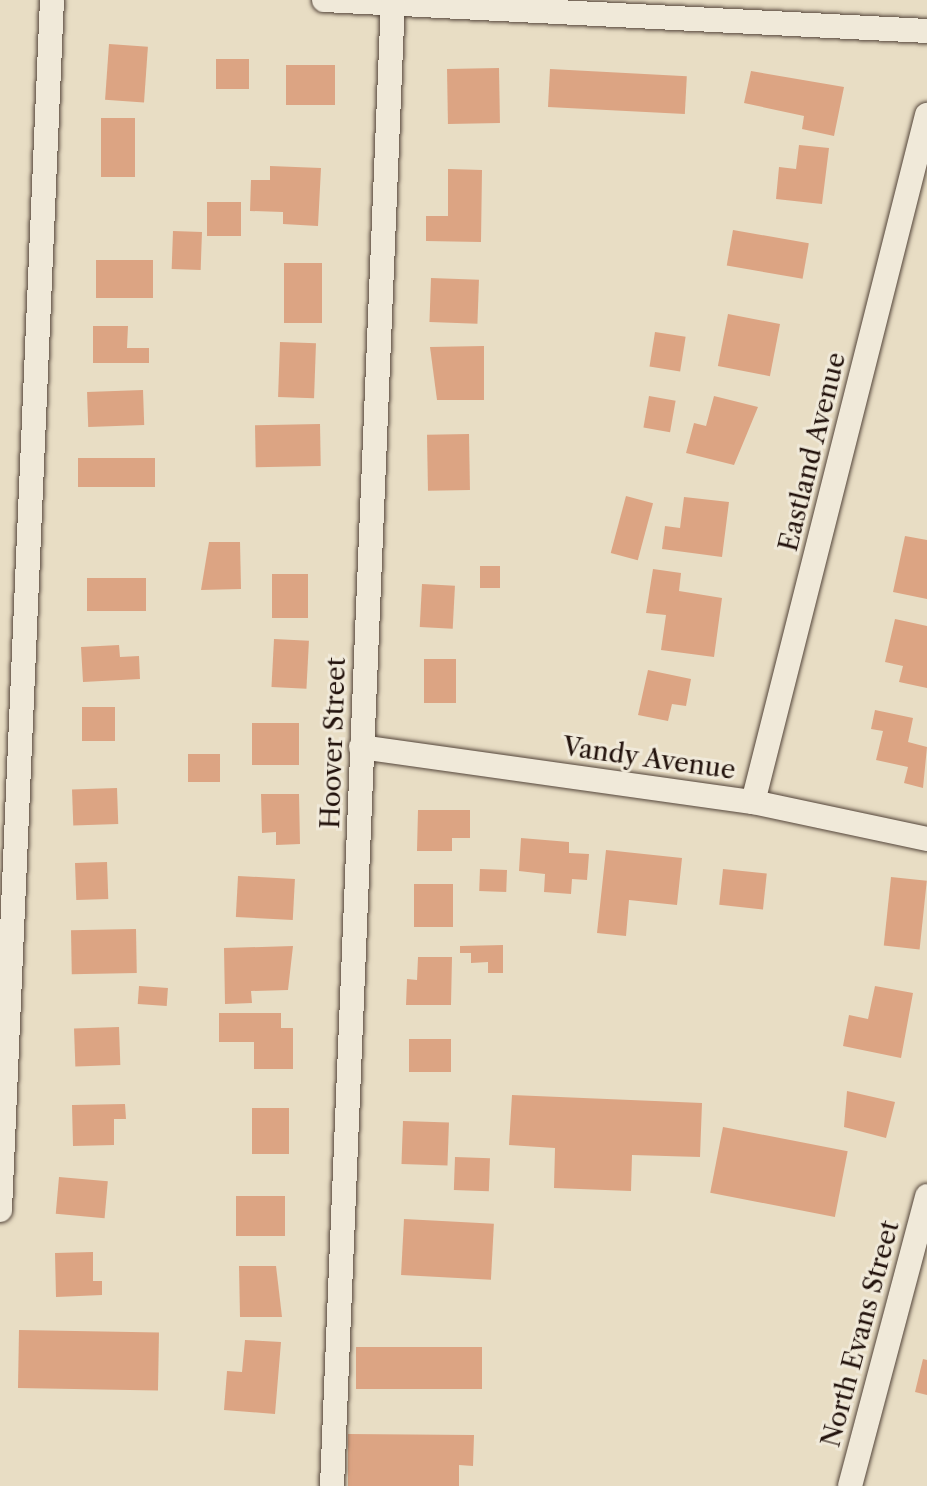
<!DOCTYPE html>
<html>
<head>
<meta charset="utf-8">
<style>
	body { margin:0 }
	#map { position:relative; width:927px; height:1486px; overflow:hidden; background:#e8ddc4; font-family:"Libre Caslon Text",serif }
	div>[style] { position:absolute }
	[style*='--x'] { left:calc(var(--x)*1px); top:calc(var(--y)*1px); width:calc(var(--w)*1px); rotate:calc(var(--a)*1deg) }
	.building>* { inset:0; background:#dca483; transform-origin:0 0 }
	.roads { filter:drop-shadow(0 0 2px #54453a) drop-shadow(0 0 2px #54453a) }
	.minor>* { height:24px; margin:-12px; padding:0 12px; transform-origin:12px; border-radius:12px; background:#f0e9d9 }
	span { translate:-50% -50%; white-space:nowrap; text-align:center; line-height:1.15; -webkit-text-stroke:6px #f0e9d9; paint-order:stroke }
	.street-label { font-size:26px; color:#22120c }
</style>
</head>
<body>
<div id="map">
	<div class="building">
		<i style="left:109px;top:44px;width:39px;height:56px;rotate:4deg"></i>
		<i style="left:216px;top:59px;width:33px;height:30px"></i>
		<i style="left:286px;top:65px;width:49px;height:40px"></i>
		<i style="left:499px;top:68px;width:55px;height:52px;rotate:89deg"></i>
		<i style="left:550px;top:69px;width:137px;height:38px;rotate:3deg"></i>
		<i style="clip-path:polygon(751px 71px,844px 87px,834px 136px,802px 129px,804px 116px,744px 103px)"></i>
		<i style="left:101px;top:118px;width:34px;height:59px"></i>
		<i style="clip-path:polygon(799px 145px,829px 148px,822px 204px,776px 199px,779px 167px,796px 169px)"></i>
		<i style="clip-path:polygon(270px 166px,321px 168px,318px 226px,283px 224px,283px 212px,250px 211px,251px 180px,270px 180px)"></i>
		<i style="clip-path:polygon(448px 169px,482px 170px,481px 242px,426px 241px,426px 216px,448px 216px)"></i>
		<i style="left:207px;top:202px;width:34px;height:34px"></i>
		<i style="left:733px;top:230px;width:77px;height:36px;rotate:10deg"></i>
		<i style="left:173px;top:231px;width:29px;height:38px;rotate:2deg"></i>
		<i style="left:153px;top:260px;width:38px;height:57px;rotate:90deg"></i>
		<i style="left:284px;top:263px;width:38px;height:60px"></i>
		<i style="left:431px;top:278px;width:48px;height:44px;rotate:2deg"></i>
		<i style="left:728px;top:314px;width:53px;height:53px;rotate:11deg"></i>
		<i style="clip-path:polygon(93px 326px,128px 326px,127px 348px,149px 348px,149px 363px,93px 363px)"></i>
		<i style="left:655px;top:332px;width:31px;height:35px;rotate:9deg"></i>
		<i style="left:280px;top:342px;width:36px;height:55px;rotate:2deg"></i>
		<i style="clip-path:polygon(484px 346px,484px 400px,437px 400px,430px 347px)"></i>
		<i style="left:143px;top:390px;width:35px;height:56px;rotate:88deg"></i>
		<i style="left:649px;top:396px;width:27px;height:32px;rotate:10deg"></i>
		<i style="clip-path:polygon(714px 396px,758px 407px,734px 465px,686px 453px,694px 423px,706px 426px)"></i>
		<i style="left:320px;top:424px;width:42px;height:65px;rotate:89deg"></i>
		<i style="left:469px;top:434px;width:56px;height:42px;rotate:89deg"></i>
		<i style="left:78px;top:458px;width:77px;height:29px"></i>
		<i style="left:626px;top:496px;width:28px;height:59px;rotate:15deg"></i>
		<i style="clip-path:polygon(684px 497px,729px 502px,722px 557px,662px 549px,665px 526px,680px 528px)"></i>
		<i style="clip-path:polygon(905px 536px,927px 540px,927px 599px,893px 592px)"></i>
		<i style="clip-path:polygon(209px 542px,240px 542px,241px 589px,201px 590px)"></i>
		<i style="left:480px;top:566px;width:20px;height:22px"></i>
		<i style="clip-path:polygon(653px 569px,681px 573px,679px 591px,722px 598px,714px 657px,661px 650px,666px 615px,646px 613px)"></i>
		<i style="left:272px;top:574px;width:36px;height:44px"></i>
		<i style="left:87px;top:578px;width:59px;height:33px"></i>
		<i style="left:422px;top:584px;width:33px;height:43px;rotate:3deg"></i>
		<i style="clip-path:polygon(895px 619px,927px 626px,927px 688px,899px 682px,903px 666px,885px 662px)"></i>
		<i style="left:274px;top:639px;width:35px;height:48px;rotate:3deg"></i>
		<i style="clip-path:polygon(119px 645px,120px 657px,139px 656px,140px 679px,83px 682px,81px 647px)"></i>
		<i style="left:456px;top:659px;width:44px;height:32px;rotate:90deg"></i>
		<i style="clip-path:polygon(648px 670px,691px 679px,686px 706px,672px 704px,668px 721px,638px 715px)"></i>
		<i style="left:82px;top:707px;width:33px;height:34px"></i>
		<i style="clip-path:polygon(875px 710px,913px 718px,908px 742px,927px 747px,923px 788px,904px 783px,908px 767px,876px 760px,883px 731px,871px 729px)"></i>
		<i style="left:299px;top:723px;width:42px;height:47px;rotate:90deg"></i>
		<i style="left:188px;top:754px;width:32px;height:28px"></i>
		<i style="left:117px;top:788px;width:36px;height:45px;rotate:88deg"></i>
		<i style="clip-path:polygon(261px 794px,299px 794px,300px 844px,276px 845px,276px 832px,262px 833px)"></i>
		<i style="clip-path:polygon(418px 810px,470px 810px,470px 838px,452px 838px,452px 851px,417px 851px)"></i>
		<i style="clip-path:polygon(521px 838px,569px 842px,569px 853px,589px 854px,587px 880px,572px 879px,571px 894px,544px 892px,545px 874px,519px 871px)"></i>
		<i style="clip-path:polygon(606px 850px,682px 858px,677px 905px,629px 900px,626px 936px,597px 933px)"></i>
		<i style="left:107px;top:862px;width:37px;height:32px;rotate:88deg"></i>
		<i style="left:480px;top:869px;width:27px;height:22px;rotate:2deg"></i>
		<i style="left:723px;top:869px;width:44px;height:36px;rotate:6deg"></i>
		<i style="left:238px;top:876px;width:57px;height:41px;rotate:3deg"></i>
		<i style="left:891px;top:877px;width:36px;height:69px;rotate:6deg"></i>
		<i style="left:414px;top:884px;width:39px;height:43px"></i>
		<i style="left:136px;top:929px;width:44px;height:65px;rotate:89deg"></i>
		<i style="clip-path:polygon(503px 945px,503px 973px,488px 973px,488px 962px,471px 963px,471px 953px,460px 953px,460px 946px)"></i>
		<i style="clip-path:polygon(293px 946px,288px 990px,251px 991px,252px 1003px,225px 1004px,224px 948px)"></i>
		<i style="clip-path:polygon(418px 957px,452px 957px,451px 1005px,406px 1005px,407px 979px,417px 980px)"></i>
		<i style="left:139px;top:986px;width:29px;height:18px;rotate:4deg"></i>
		<i style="clip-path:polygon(875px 986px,913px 993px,901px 1058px,843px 1046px,849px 1015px,868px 1019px)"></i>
		<i style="clip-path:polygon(219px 1013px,281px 1013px,281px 1028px,293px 1028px,293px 1069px,254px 1069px,254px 1042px,219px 1042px)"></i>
		<i style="left:119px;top:1027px;width:38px;height:45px;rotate:88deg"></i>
		<i style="left:409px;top:1039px;width:42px;height:33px"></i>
		<i style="clip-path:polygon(847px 1091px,895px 1102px,886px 1138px,844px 1127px)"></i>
		<i style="clip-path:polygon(512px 1095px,702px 1103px,700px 1157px,632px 1155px,631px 1191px,554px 1188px,555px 1148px,509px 1145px)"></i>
		<i style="clip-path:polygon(125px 1104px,126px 1119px,114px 1119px,114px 1145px,73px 1146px,72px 1105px)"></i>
		<i style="left:252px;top:1108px;width:37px;height:46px"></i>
		<i style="left:403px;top:1121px;width:46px;height:43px;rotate:2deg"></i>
		<i style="left:723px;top:1127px;width:127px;height:67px;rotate:11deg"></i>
		<i style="left:455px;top:1157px;width:35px;height:33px;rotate:2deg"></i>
		<i style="left:59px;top:1177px;width:49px;height:37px;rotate:5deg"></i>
		<i style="left:236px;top:1196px;width:49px;height:40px"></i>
		<i style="left:404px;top:1219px;width:90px;height:56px;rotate:3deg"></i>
		<i style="clip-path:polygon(93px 1252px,93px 1281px,102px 1281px,102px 1295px,56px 1297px,55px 1253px)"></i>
		<i style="clip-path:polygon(239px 1266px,276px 1266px,282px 1317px,240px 1317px)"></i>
		<i style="left:19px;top:1330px;width:140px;height:58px;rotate:1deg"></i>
		<i style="clip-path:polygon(245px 1340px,281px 1342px,275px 1414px,224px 1410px,227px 1371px,242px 1372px)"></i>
		<i style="left:356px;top:1347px;width:126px;height:42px"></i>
		<i style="clip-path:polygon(923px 1359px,927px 1360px,927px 1395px,915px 1392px)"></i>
		<i style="clip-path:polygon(348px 1434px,474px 1435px,473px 1466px,459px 1465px,459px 1486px,348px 1486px)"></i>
	</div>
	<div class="roads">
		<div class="minor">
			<i style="--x:324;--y:0;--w:604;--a:2.94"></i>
			<i style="--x:361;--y:747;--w:396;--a:8"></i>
			<i style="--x:753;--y:802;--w:178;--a:12"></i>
			<i style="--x:753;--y:802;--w:709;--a:-75.79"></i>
			<i style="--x:0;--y:1210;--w:1211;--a:-87.54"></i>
			<i style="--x:332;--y:1486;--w:1485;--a:-87.65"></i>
			<i style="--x:850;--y:1486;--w:300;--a:-75.1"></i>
		</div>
	</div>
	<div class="street-label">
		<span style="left:813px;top:452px;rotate:-76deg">Eastland Avenue</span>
		<span style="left:334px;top:743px;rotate:-88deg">Hoover Street</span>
		<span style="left:649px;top:759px;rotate:8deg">Vandy Avenue</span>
		<span style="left:861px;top:1334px;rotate:-75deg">North Evans Street</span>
	</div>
</div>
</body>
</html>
